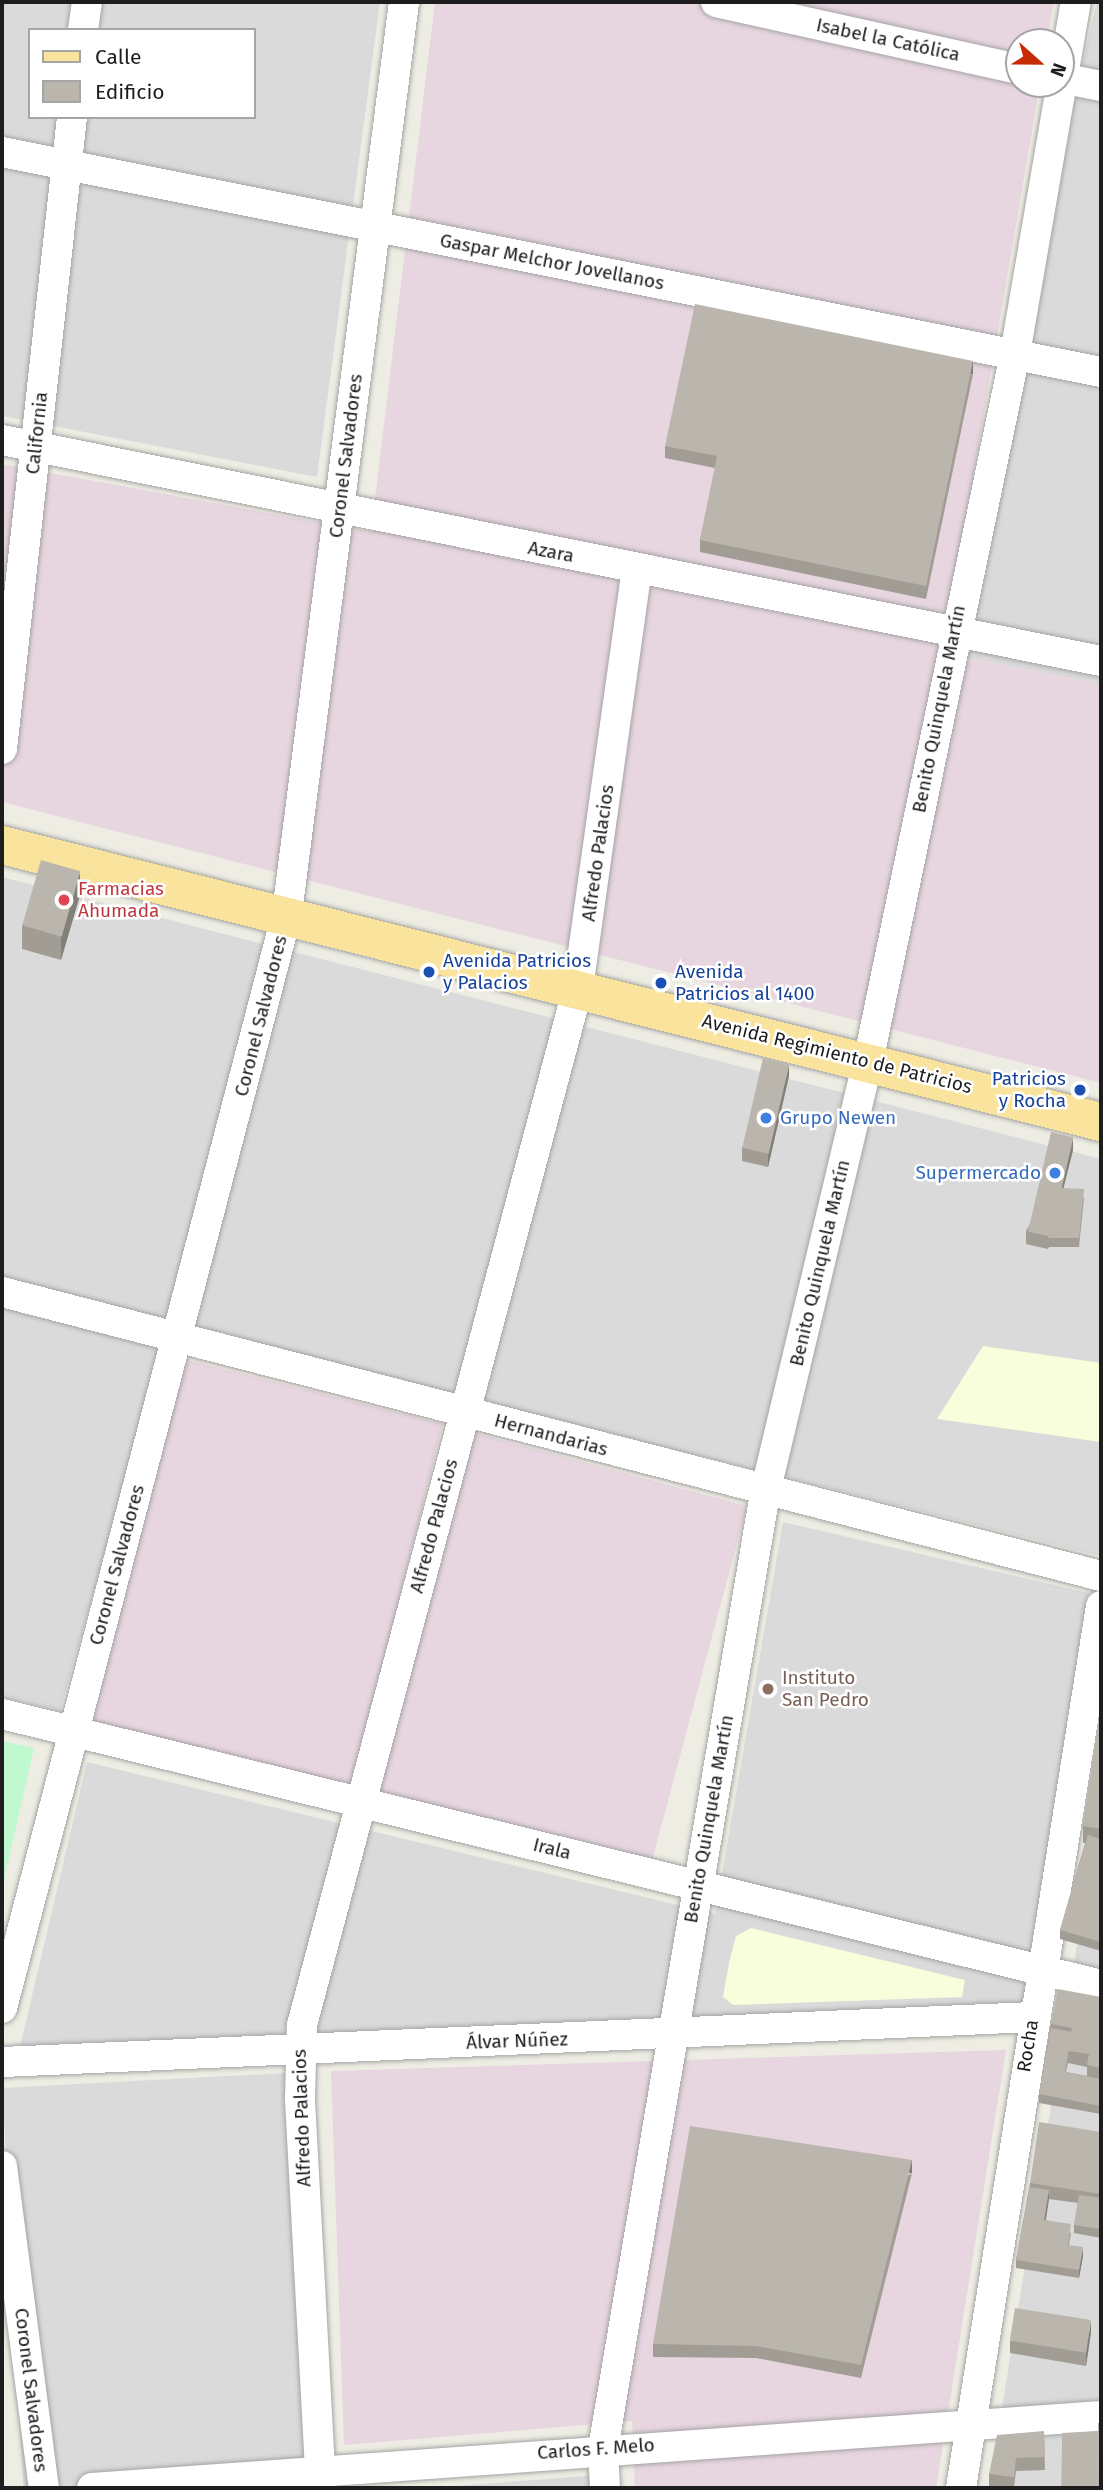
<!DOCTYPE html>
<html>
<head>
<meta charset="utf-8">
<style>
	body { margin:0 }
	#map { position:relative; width:1103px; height:2490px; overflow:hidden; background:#eeede3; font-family:"Fira Sans",sans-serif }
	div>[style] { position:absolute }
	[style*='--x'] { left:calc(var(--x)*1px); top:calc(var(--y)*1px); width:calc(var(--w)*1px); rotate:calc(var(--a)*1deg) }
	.residential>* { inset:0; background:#dbdada; transform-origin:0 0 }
	.industrial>* { inset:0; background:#e7d5e0; transform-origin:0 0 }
	.education>* { inset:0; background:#f8fedc }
	.park>* { inset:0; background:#c0f8d0 }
	.roads { filter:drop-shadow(0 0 2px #a4a4a4) drop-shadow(0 0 2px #a4a4a4) }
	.minor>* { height:30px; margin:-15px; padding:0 15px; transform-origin:15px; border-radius:15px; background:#fff }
	.major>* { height:38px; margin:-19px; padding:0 19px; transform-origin:19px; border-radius:19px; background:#fae49d }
	.wall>* { inset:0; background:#a19d95 }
	.shaded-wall>* { inset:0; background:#837f79; transform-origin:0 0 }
	.building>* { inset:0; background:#bbb6ad; transform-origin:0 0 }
	.dots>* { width:19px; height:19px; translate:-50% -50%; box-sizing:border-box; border:4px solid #fff; border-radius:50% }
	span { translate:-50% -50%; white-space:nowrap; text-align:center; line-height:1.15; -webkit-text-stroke:5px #fff; paint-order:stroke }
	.street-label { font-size:19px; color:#1d1d1d }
	.health-label { font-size:19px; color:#be3a42 }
	.left { translate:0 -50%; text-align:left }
	.transit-label { font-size:19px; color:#164399 }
	.right { translate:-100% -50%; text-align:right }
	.shop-label { font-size:19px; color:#366cbe }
	.education-label { font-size:19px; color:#785e54 }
	.frame { position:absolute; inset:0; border:4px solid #1d1d1d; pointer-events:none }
	.legend { position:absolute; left:28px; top:28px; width:228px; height:91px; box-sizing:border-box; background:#fff; border:2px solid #a5a5a5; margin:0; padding:9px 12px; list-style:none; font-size:21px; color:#1d1d1d }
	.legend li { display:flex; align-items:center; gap:14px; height:35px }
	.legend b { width:35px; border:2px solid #a5a5a5 }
	.north { position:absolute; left:1005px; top:28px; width:70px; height:70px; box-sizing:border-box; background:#fff; border:2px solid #a5a5a5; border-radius:50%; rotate:111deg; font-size:19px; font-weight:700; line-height:28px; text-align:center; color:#1d1d1d }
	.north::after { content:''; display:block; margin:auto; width:24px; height:32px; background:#c62b04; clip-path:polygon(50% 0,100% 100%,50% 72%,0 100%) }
</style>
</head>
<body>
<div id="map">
	<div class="residential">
		<i style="clip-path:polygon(evenodd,2px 2px,380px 2px,317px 477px,2px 416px,2px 2px,30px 30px,254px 30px,254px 117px,30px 117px,30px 30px)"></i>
		<i style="clip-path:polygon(1097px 2px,1101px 2px,1101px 684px,943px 653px)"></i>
		<i style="clip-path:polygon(2px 877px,1101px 1159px,1100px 1556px,170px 1323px,60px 1711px,2px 1697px)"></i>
		<i style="clip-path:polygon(783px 1522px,1089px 1593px,1024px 2005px,20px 2047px,87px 1762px,715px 1914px)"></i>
		<i style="clip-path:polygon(1101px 1797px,1101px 2488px,989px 2488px)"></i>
		<i style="left:287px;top:2073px;width:415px;height:285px;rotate:87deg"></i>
		<i style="clip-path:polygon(597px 2475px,598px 2488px,429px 2488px)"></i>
	</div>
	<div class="industrial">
		<i style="clip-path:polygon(435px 2px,1054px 2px,1047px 42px,1019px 42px,1019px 84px,1040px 84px,943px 653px,1101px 684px,1101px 1083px,2px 802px,2px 464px,371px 532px)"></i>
		<i style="left:175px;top:1357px;width:276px;height:374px;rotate:14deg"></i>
		<i style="left:463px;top:1430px;width:294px;height:371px;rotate:15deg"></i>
		<i style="clip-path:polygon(1006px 2050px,936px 2488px,635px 2488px,632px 2421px,344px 2445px,331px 2071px)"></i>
	</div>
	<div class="education">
		<i style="clip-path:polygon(983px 1346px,1101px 1363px,1101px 1442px,937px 1419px)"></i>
		<i style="clip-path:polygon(751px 1928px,965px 1980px,962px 1997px,733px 2005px,723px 1997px,729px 1963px,736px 1936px)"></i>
	</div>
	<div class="park">
		<i style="clip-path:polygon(2px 1741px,34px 1748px,2px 1889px)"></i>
	</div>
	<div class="roads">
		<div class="minor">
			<i style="--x:716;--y:2;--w:310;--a:12.5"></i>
			<i style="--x:83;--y:30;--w:28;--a:-82"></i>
			<i style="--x:1061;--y:78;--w:41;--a:11.3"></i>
			<i style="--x:2;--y:152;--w:1121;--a:11.32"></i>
			<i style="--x:2;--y:440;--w:1121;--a:11.37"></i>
			<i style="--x:2;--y:749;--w:636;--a:-83.68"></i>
			<i style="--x:2;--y:1292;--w:1135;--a:14.49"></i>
			<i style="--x:2;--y:1714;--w:1132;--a:13.85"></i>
			<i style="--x:2;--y:2008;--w:1131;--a:-75.41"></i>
			<i style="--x:287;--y:913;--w:918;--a:-82.68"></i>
			<i style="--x:2;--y:2062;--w:1031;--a:-2.5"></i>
			<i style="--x:2;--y:2166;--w:325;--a:82.6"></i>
			<i style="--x:92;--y:2488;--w:1012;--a:-4.08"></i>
			<i style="--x:321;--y:2488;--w:392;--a:-93.1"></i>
			<i style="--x:300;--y:2097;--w:72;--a:-88.4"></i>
			<i style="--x:302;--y:2025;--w:1073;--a:-75.1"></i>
			<i style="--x:578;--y:988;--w:423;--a:-82"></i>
			<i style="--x:605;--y:2488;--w:39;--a:-93"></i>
			<i style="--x:603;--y:2449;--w:970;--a:-80.38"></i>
			<i style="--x:765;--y:1493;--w:443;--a:-76.6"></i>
			<i style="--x:868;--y:1062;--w:723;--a:-78.27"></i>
			<i style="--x:1015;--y:354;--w:357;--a:-80.2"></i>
			<i style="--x:961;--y:2488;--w:893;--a:-80.98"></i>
		</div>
		<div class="major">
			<i style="--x:2;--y:845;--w:1133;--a:14.15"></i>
		</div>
	</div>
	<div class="wall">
		<i style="clip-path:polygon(973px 374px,926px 599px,700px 552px,700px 540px,715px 468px,665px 458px,665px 446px)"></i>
		<i style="clip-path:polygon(80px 895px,61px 960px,22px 949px,22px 925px)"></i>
		<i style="clip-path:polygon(789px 1076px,768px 1167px,742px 1161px,742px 1148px)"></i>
		<i style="clip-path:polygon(1073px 1150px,1063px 1189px,1084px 1198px,1079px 1247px,1049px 1247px,1048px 1249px,1026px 1244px,1026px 1231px)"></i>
		<i style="clip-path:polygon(1101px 1712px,1101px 1951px,1060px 1939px,1060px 1930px,1085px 1843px,1083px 1843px,1083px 1826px)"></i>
		<i style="clip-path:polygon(evenodd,1101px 1997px,1101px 2114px,1039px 2103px,1039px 2094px,1051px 2024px,1101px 1997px,1068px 2063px,1087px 2067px,1087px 2076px,1066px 2072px,1068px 2063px)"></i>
		<i style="clip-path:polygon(1101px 2132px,1101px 2238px,1074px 2233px,1074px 2225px,1078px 2203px,1049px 2199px,1046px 2220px,1071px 2233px,1069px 2245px,1083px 2256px,1079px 2278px,1016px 2268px,1016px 2260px,1030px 2183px)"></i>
		<i style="clip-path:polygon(912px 2173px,861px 2378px,756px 2358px,653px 2357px,653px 2344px)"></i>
		<i style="clip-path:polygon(1091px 2332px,1086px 2366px,1010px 2353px,1010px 2341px)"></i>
		<i style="clip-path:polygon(1044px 2431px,1045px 2470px,1016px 2471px,1014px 2488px,1004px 2488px,989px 2486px,989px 2474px)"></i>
	</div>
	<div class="shaded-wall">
		<i style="left:973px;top:361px;width:13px;height:230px;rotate:90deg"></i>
		<i style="clip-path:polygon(80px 871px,80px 895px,61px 960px,61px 936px)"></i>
		<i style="clip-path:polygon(789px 1064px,789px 1076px,768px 1167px,768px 1154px)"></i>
		<i style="clip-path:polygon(1073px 1137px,1073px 1150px,1051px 1238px,1048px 1238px,1048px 1249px,1048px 1236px)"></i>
		<i style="left:912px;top:2160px;width:13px;height:211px;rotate:90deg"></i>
		<i style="clip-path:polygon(1049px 2190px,1049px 2199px,1044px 2228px,1044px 2220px)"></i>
		<i style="clip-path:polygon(1083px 2247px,1083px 2256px,1079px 2278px,1079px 2270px)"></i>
		<i style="clip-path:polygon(1091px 2320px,1091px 2332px,1086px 2366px,1086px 2354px)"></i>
	</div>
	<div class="building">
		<i style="clip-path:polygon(695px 304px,973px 361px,926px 586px,700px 540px,717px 456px,665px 446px)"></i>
		<i style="left:41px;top:860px;width:41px;height:68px;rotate:16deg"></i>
		<i style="left:763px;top:1058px;width:27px;height:92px;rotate:13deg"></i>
		<i style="left:1051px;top:1132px;width:23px;height:102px;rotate:13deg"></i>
		<i style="clip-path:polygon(1061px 1188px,1084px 1189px,1079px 1238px,1048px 1238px)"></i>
		<i style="clip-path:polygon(1101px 1712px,1101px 1829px,1083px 1826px)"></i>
		<i style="clip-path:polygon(1088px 1835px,1101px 1839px,1101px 1942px,1060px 1930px)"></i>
		<i style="clip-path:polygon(1058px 1989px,1101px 1997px,1101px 2068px,1087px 2065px,1089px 2054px,1068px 2051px,1072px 2028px,1051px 2024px)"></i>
		<i style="clip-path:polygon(1051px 2028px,1072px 2032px,1065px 2072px,1101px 2079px,1101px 2106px,1039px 2094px)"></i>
		<i style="clip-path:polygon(1039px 2122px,1101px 2132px,1101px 2194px,1030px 2183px)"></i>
		<i style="clip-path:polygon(690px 2126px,912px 2160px,861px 2365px,756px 2346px,653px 2344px)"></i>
		<i style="clip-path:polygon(1030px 2187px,1049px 2190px,1044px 2220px,1071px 2224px,1068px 2245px,1083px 2247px,1079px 2270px,1016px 2260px)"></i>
		<i style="clip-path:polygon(1079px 2195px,1101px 2198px,1101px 2229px,1074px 2225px)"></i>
		<i style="left:1015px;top:2308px;width:77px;height:33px;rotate:9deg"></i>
		<i style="clip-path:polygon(1098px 2423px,1101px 2423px,1101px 2488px,1097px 2488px)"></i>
		<i style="clip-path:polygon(1044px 2431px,1045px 2457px,1016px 2458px,1014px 2477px,989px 2474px,997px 2435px)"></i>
		<i style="clip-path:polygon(1098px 2431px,1098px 2444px,1062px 2446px,1062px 2450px,1062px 2433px)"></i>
		<i style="left:1098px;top:2444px;width:44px;height:36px;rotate:91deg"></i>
	</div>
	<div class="dots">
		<i style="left:64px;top:900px;background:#e0444e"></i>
		<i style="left:429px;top:972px;background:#1a4fb4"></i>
		<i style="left:661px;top:983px;background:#1a4fb4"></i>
		<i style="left:1080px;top:1090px;background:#1a4fb4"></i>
		<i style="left:766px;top:1118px;background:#3f7fe0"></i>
		<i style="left:1055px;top:1173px;background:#3f7fe0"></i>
		<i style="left:768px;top:1689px;background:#8d6e63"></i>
	</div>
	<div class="street-label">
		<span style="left:888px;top:40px;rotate:12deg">Isabel la Católica</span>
		<span style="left:552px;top:262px;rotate:11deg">Gaspar Melchor Jovellanos</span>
		<span style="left:37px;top:433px;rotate:-84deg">California</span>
		<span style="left:346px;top:456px;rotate:-83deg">Coronel Salvadores</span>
		<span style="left:551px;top:552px;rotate:11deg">Azara</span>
		<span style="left:939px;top:709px;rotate:-79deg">Benito Quinquela Martín</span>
		<span style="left:598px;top:853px;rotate:-82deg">Alfredo Palacios</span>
		<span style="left:261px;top:1016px;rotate:-76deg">Coronel Salvadores</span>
		<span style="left:837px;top:1054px;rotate:14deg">Avenida Regimiento de Patricios</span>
		<span style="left:820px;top:1263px;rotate:-77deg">Benito Quinquela Martín</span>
		<span style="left:551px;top:1435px;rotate:15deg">Hernandarias</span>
		<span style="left:434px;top:1526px;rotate:-75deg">Alfredo Palacios</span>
		<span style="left:117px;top:1565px;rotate:-75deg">Coronel Salvadores</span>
		<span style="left:709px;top:1819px;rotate:-80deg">Benito Quinquela Martín</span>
		<span style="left:552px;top:1849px;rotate:14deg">Irala</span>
		<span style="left:517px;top:2041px;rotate:-2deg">Álvar Núñez</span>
		<span style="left:1028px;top:2046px;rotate:-81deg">Rocha</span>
		<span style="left:302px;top:2118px;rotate:-92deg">Alfredo Palacios</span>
		<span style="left:31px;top:2390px;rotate:83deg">Coronel Salvadores</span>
		<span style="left:596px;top:2449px;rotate:-4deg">Carlos F. Melo</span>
	</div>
	<div class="health-label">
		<span class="left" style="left:78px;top:900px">Farmacias<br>Ahumada</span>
	</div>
	<div class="transit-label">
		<span class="left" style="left:443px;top:972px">Avenida Patricios<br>y Palacios</span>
		<span class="left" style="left:675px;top:983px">Avenida<br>Patricios al 1400</span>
		<span class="right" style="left:1066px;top:1090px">Patricios<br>y Rocha</span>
	</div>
	<div class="shop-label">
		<span class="left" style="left:780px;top:1118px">Grupo Newen</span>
		<span class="right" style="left:1041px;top:1173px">Supermercado</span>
	</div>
	<div class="education-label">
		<span class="left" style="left:782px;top:1689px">Instituto<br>San Pedro</span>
	</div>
	<div class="frame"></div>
	<ul class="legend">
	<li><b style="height:9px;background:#fae49d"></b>Calle</li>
	<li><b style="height:19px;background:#bbb6ad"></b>Edificio</li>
	</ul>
	<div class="north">N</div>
</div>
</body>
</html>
